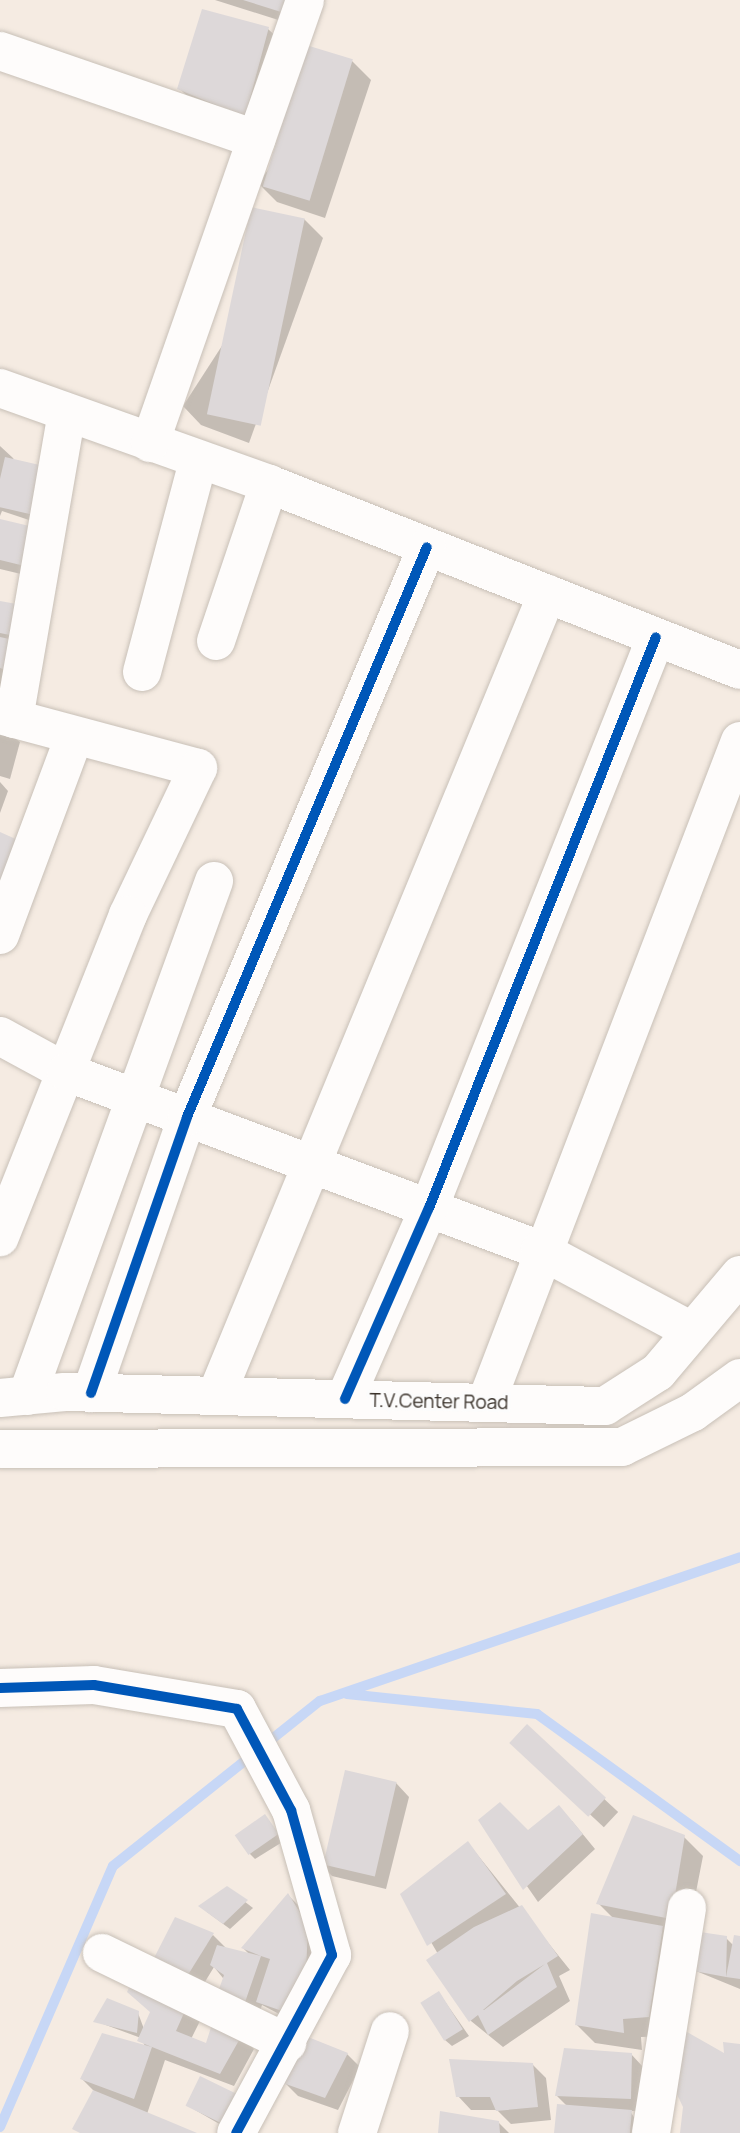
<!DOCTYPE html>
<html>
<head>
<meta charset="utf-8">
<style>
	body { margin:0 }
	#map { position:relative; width:740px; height:2133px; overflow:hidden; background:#f5ebe2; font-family:Manrope,sans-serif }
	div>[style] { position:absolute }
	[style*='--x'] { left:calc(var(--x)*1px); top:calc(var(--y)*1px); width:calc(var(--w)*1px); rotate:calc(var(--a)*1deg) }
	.shadow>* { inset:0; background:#0003; transform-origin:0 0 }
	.stream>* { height:10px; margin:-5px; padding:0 5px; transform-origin:5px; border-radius:5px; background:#c7d7f6 }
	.building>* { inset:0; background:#ddd8d9; transform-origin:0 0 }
	.roads { filter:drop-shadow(0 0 2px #c8c0b7) drop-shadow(0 0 2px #c8c0b7) }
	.minor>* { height:38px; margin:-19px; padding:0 19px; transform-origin:19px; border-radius:19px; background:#fefcfb }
	.tertiary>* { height:38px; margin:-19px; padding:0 19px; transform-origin:19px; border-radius:19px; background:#fefcfb }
	.cycleway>* { height:10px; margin:-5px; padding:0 5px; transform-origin:5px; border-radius:5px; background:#0057b8 }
	span { translate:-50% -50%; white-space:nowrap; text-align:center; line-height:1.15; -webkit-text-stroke:6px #fcfcfc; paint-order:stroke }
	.street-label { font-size:19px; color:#372f27 }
</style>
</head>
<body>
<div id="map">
	<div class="shadow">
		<i style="clip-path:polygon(215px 0,302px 0,294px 25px)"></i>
		<i style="clip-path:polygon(268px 29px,282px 42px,258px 129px,192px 101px,179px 88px)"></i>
		<i style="clip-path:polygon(352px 61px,371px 80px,325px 218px,277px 202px,258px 183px)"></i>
		<i style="clip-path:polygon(304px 219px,323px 238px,249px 443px,201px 425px,183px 406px)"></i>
		<i style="clip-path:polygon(0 446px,13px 458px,56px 529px,2px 511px,0 516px)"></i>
		<i style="clip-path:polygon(0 521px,46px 580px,0 569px)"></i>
		<i style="clip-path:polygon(0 603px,21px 606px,0 713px)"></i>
		<i style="clip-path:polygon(0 726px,20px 742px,10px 779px,0 776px)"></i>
		<i style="clip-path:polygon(0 782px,8px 791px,0 813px)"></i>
		<i style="left:526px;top:1726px;width:126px;height:21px;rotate:43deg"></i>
		<i style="clip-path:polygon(396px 1783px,409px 1797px,386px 1889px,332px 1876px,319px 1863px)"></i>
		<i style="clip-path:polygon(265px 1817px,284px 1841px,255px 1859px,249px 1853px)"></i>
		<i style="clip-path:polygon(481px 1820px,528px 1832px,572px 1821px,595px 1849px,538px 1902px)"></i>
		<i style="clip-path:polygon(684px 1837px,703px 1856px,668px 2036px,641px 2037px,642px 2050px,595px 2043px,576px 2024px,614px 1919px,598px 1903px)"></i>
		<i style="clip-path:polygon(468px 1843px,570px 1970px,559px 1976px,570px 2001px,503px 2047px,471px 2021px,429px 1961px,438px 1954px,403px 1894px)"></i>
		<i style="clip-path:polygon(227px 1888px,253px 1908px,230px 1929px,207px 1912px)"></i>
		<i style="clip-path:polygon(288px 1895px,301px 1908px,319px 1987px,298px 2024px,262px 2005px,257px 2020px,214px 1967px,200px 1990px,169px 1971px,213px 1935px,226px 1948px,250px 1955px,243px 1948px)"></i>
		<i style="clip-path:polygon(726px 1938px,734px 1946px,740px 1938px,740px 1989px,696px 1971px)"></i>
		<i style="clip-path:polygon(130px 1992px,201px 2019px,191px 2039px,207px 2045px,241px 2036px,254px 2049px,234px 2086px,165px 2060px,147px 2114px,192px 2133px,74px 2129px,95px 2092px,82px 2079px,146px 2048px,141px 2038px,95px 2021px,138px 2013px,144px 2029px,152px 2013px)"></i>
		<i style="clip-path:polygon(439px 1993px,469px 2036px,452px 2046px,445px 2040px)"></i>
		<i style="clip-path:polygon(347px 2054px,360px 2067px,338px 2110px,298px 2096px,285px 2083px)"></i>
		<i style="clip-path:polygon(631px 2054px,644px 2068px,644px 2111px,630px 2111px,644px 2133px,556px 2133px,568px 2107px,557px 2096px)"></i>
		<i style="clip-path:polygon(532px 2064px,546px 2078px,551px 2120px,511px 2124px,497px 2110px,471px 2110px,458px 2096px)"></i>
		<i style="clip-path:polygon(201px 2078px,228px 2129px,190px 2107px)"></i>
		<i style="clip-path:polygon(498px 2122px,509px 2133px,440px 2133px)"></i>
	</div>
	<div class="stream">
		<i style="--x:347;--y:1694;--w:191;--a:6"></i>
		<i style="--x:537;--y:1714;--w:251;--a:35.9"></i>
		<i style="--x:0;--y:2127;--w:284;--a:-66.6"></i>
		<i style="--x:113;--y:1866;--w:265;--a:-38.6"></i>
		<i style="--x:320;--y:1701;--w:444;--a:-18.9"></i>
	</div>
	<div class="building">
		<i style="clip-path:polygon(243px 0,285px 0,281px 12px)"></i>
		<i style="clip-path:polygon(202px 9px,269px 27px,245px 117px,177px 89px)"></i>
		<i style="left:306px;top:45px;width:49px;height:148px;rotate:17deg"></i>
		<i style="left:251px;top:207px;width:55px;height:212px;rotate:12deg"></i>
		<i style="left:5px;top:457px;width:50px;height:50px;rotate:13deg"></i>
		<i style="clip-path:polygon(0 519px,42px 529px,33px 568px,0 560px)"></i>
		<i style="clip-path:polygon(0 601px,22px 605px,15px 636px,0 633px)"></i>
		<i style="clip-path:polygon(0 637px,14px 640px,6px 670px,0 668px)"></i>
		<i style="clip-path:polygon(0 832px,29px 845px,0 907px)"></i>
		<i style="left:527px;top:1724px;width:108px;height:26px;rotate:43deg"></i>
		<i style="left:345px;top:1770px;width:53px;height:97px;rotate:13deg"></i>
		<i style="clip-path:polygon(500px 1802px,528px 1830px,559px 1805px,583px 1834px,523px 1890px,478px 1820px)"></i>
		<i style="left:265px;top:1814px;width:24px;height:37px;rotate:55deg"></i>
		<i style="clip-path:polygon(633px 1815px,685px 1835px,671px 1919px,596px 1904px)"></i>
		<i style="clip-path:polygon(468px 1841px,506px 1894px,427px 1946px,400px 1894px)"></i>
		<i style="clip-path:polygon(227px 1886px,248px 1900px,223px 1924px,198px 1906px)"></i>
		<i style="clip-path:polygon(288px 1893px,308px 1926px,306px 1973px,285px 2012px,256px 2002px,270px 1959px,261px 1956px,243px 2008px,218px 1992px,224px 1975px,210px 1965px,217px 1945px,261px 1956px,241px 1948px)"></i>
		<i style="clip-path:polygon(evenodd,522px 1905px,558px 1956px,547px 1963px,557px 1987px,488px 2035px,478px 2015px,469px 2022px,426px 1960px,474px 1927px,522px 1905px,545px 1964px,484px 2010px,483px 2010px,517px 1981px,545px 1964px)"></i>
		<i style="clip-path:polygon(591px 1913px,663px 1926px,649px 2017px,623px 2019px,624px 2033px,575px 2025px)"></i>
		<i style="clip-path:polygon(175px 1917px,214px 1933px,186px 1978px,154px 1958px)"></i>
		<i style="clip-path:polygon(700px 1932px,727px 1936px,726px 1977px,694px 1971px)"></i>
		<i style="clip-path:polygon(734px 1935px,740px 1936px,740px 1979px,726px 1977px)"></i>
		<i style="clip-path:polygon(133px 1979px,188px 2004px,176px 2031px,206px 2043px,213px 2021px,242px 2035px,220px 2074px,152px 2047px,134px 2099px,80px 2079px,102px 2033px,152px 2047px,137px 2041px,150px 2012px,127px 1992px)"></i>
		<i style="left:439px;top:1991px;width:45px;height:22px;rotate:58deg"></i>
		<i style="clip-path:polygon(107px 1998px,139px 2011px,137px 2033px,93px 2022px)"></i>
		<i style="clip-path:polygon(680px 2028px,724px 2053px,723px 2042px,740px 2044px,740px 2133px,680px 2133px,683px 2107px,673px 2086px)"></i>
		<i style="clip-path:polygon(308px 2037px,348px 2053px,325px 2098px,283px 2083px)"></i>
		<i style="clip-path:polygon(564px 2048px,632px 2053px,631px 2099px,555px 2096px)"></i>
		<i style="clip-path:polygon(449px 2059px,533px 2063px,538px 2107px,496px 2111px,490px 2097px,456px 2097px)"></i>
		<i style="left:200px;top:2076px;width:41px;height:33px;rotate:26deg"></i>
		<i style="clip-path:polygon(93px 2090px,166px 2120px,197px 2133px,80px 2133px,72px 2129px)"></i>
		<i style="clip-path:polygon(557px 2104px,632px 2110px,630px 2133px,554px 2133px)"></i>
		<i style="clip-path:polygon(440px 2111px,499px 2121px,500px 2133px,438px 2133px)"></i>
	</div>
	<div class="roads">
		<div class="minor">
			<i style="--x:0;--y:51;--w:271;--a:19"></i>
			<i style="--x:0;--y:388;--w:286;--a:19.6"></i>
			<i style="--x:269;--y:484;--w:506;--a:21.55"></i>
			<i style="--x:150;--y:443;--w:469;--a:-70.7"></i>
			<i style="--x:216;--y:641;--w:166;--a:-71.3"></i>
			<i style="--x:142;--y:672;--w:218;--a:-75.1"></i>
			<i style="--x:0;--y:715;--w:205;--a:15"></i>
			<i style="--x:198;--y:768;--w:163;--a:115.5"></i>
			<i style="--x:128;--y:915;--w:347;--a:111.7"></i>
			<i style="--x:14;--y:719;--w:311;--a:-80.2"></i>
			<i style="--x:0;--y:935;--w:211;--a:-69.5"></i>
			<i style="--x:0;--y:1036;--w:75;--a:28.6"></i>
			<i style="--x:66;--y:1072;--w:506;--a:20.58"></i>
			<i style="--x:540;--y:1250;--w:172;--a:28.1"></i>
			<i style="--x:91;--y:1393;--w:292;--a:-70.8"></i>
			<i style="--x:187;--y:1117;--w:618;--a:-67.17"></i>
			<i style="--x:27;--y:1396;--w:548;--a:-70.04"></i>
			<i style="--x:216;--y:1396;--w:868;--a:-67.57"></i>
			<i style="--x:345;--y:1399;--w:209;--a:-66.3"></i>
			<i style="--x:429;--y:1208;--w:614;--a:-68.32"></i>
			<i style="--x:486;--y:1403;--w:709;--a:-69.01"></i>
			<i style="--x:0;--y:1688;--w:94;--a:-1.8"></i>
			<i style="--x:94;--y:1685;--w:145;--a:9.5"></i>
			<i style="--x:237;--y:1709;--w:115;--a:61.9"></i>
			<i style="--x:291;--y:1810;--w:151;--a:74.2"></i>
			<i style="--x:332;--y:1955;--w:202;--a:118.3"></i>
			<i style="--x:102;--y:1953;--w:206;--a:25.9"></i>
			<i style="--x:357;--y:2133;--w:107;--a:-72.1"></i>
			<i style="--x:651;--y:2133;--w:228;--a:-80.9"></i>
		</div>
		<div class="tertiary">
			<i style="--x:0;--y:1398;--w:65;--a:-5.3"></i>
			<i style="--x:65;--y:1392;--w:540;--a:1.49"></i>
			<i style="--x:605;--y:1406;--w:63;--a:-32.7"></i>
			<i style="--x:658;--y:1372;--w:127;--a:-49.8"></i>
			<i style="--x:0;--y:1449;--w:622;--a:-0.18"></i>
			<i style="--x:622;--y:1447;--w:79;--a:-26.2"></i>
			<i style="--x:693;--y:1412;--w:58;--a:-35.9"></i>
		</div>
	</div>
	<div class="cycleway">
		<i style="--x:91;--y:1393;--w:292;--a:-70.8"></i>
		<i style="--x:187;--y:1117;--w:618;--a:-67.17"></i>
		<i style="--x:345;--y:1399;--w:209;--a:-66.3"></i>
		<i style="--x:429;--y:1208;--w:614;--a:-68.32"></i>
		<i style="--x:0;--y:1688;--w:94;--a:-1.8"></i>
		<i style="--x:94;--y:1685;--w:145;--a:9.5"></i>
		<i style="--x:237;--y:1709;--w:115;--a:61.9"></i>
		<i style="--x:291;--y:1810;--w:151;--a:74.2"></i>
		<i style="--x:332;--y:1955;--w:202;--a:118.3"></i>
	</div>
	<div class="street-label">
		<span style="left:439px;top:1402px;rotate:1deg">T.V.Center Road</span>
	</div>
</div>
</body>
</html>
